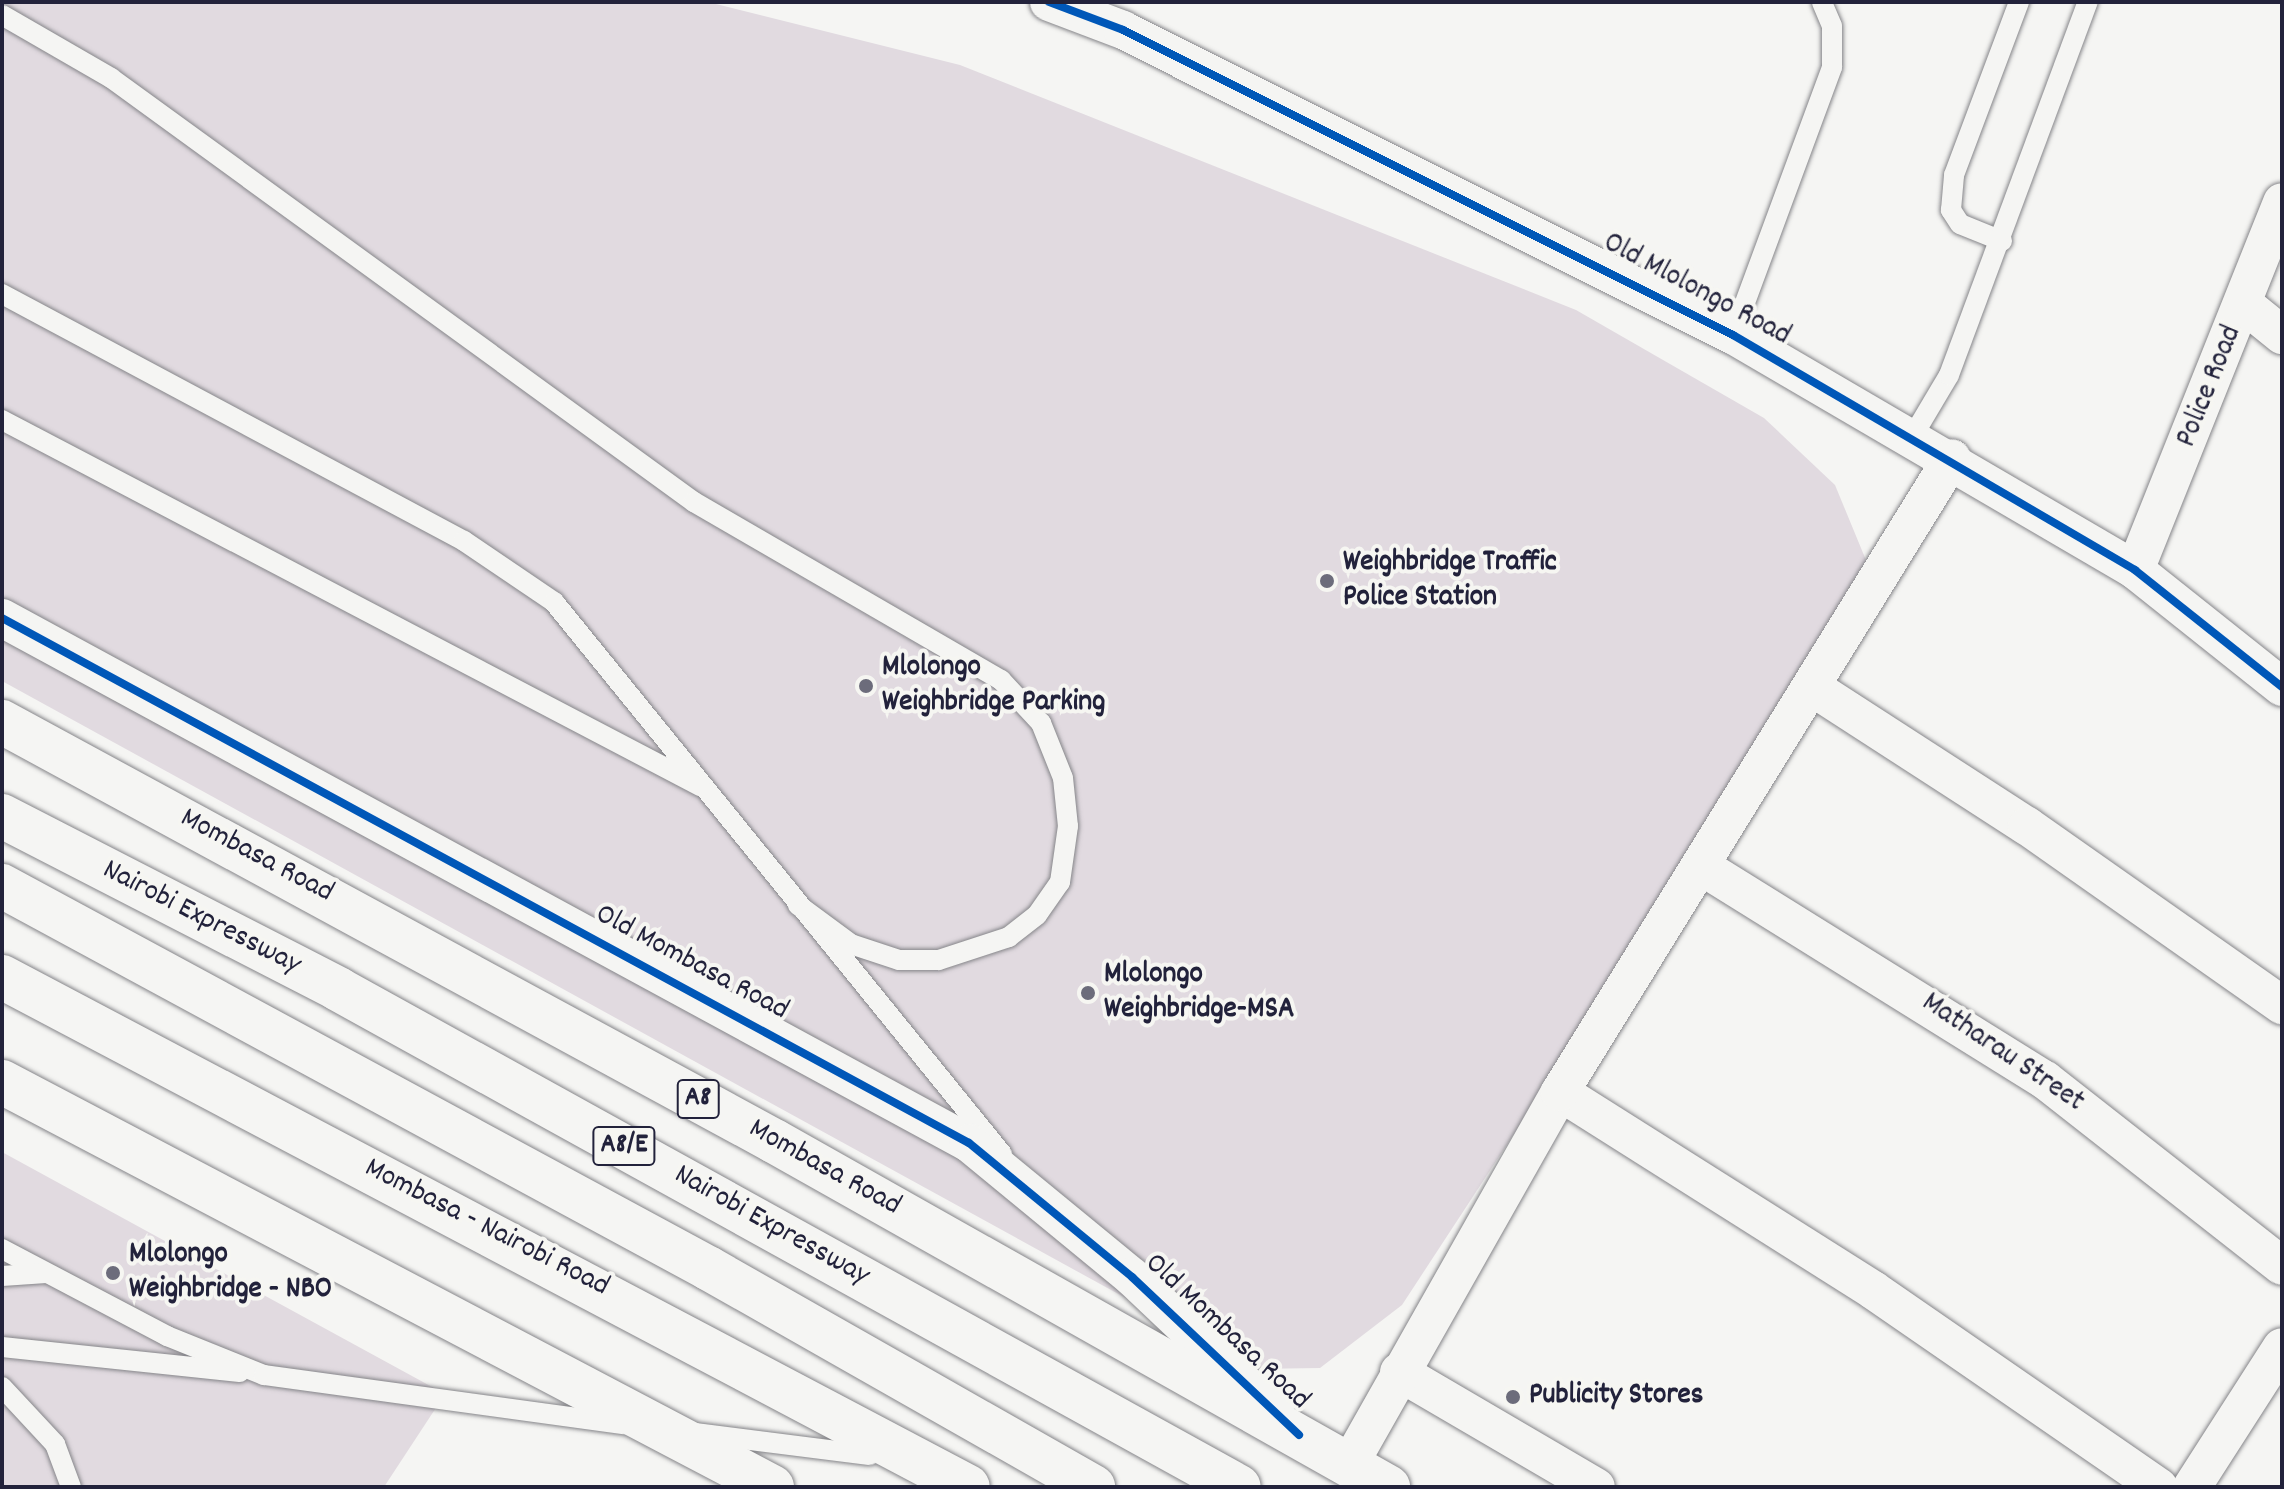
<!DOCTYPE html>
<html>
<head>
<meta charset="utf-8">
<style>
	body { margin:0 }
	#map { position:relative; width:2284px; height:1489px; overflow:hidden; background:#f5f5f3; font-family:Dekko,sans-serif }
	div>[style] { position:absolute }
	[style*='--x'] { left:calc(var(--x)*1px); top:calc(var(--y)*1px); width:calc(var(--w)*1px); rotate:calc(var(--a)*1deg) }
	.building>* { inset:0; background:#e1dae0 }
	.roads { filter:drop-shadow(0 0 2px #858589) drop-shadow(0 0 2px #858589) }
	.lane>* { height:20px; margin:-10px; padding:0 10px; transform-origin:10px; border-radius:10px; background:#f5f5f3 }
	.street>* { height:38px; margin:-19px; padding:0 19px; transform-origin:19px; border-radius:19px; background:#f5f5f3 }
	.secondary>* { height:44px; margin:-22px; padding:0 22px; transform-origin:22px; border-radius:22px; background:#f5f5f3 }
	.highway>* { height:44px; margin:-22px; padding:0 22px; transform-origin:22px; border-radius:22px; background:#f5f5f3 }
	.cycleway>* { height:8px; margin:-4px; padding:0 4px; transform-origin:4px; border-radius:4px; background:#0057b8 }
	.dots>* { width:22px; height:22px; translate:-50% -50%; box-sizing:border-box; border:4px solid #f6f6f2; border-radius:50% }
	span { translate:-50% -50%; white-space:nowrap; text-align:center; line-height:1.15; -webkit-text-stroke:8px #f6f6f2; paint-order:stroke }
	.shield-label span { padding:2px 6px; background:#f6f6f2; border:2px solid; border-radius:6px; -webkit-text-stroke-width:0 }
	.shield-label { font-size:28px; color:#22223b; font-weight:700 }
	.street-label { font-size:30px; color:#22223b }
	.poi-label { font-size:30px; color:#22223b; font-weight:700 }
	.left { translate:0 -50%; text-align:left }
	.frame { position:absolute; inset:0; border:4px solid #22223b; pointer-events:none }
</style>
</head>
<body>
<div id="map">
	<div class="building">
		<i style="clip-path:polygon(2px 2px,708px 2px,960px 65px,1576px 310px,1764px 418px,1835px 485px,1875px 582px,1402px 1305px,1320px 1368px,1255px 1369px,2px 681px)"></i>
		<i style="clip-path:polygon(2px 1152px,445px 1394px,384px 1487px,2px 1487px)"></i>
	</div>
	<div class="roads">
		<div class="lane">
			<i style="--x:2;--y:15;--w:126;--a:30"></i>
			<i style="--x:111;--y:78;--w:721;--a:36.03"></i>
			<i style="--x:694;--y:502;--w:355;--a:30.1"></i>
			<i style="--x:1001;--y:680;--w:59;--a:47.1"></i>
			<i style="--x:1041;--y:723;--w:59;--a:68.2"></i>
			<i style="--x:1063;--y:778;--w:48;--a:84.1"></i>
			<i style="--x:1068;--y:826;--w:57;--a:98.1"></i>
			<i style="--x:1060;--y:882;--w:40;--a:124.9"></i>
			<i style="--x:1037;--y:915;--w:36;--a:142"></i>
			<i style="--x:1009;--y:937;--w:74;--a:161.8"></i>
			<i style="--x:939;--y:960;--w:40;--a:180"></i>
			<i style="--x:899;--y:960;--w:51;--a:-161.6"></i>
			<i style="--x:851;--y:944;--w:66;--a:-143.7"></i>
			<i style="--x:2002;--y:241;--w:45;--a:-158"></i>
			<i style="--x:1960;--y:224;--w:17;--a:-123"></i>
			<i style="--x:1951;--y:210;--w:35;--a:-85"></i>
			<i style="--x:1954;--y:175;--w:185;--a:-69.4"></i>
			<i style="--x:2;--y:294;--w:524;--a:28.13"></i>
			<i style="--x:464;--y:541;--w:109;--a:34.1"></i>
			<i style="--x:554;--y:602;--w:711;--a:50.94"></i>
			<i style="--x:1733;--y:335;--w:286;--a:-69.7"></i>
			<i style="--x:1832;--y:67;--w:41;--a:-90"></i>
			<i style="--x:1832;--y:26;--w:26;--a:-113"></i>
			<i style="--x:2;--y:420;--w:788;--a:27.67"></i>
			<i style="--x:1911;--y:439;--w:74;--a:-59.3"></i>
			<i style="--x:1949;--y:375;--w:398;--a:-69.6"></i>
			<i style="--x:2;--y:1249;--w:187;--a:27.8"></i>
			<i style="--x:167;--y:1336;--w:105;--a:21.9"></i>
			<i style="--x:264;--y:1375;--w:363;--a:7.8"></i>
			<i style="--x:2;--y:1276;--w:44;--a:-3.9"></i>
			<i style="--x:2;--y:1347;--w:239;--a:6"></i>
			<i style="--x:2;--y:1387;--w:78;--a:47.1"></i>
			<i style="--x:55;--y:1444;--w:46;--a:69.6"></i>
			<i style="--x:695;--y:1433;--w:176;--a:7.2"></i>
		</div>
		<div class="street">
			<i style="--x:1049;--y:2;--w:79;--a:20.7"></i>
			<i style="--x:1123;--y:30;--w:682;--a:26.57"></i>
			<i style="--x:1733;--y:335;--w:466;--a:30.3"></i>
			<i style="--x:2135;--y:570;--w:188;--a:38.5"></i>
			<i style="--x:2245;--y:305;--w:48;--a:39"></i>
			<i style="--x:2135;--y:570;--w:396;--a:-68.2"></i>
			<i style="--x:2;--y:618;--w:1100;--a:28.5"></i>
			<i style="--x:969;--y:1143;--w:211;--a:39.4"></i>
			<i style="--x:1132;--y:1277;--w:198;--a:43.4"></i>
			<i style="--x:1815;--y:689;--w:252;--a:32.9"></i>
			<i style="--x:2027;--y:826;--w:312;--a:35.1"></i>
			<i style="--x:1704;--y:868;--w:402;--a:31.9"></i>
			<i style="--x:2045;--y:1080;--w:301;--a:38.1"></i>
			<i style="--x:1560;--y:1092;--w:370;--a:32.3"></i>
			<i style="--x:1873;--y:1290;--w:347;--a:34.6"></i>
			<i style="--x:1399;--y:1372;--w:228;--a:30.3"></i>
			<i style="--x:1349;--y:1465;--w:429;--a:-60.5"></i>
			<i style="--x:1560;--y:1092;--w:745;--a:-58.27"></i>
			<i style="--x:2192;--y:1487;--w:166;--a:-57.3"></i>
		</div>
		<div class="secondary">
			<i style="--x:2;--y:1082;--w:870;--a:27.74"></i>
		</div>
		<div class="highway">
			<i style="--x:2;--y:722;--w:878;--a:28.49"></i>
			<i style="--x:774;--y:1141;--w:705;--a:29.4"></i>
			<i style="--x:2;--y:816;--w:378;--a:27.2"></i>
			<i style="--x:338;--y:989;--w:1029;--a:28.93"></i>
			<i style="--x:2;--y:886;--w:803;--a:28.42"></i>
			<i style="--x:708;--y:1268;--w:443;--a:29.6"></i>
			<i style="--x:2;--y:977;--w:1092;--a:27.83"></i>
		</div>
	</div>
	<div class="cycleway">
		<i style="--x:1049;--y:2;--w:79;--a:20.7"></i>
		<i style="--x:1123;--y:30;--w:682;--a:26.57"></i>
		<i style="--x:1733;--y:335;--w:466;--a:30.3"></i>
		<i style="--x:2135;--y:570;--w:188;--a:38.5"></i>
		<i style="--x:2;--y:618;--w:1100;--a:28.5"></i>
		<i style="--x:969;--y:1143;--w:211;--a:39.4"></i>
		<i style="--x:1132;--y:1277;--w:230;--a:43.4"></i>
	</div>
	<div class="dots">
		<i style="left:1327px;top:581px;background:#6c6c7b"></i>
		<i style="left:866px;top:686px;background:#6c6c7b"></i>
		<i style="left:1088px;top:993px;background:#6c6c7b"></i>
		<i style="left:113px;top:1273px;background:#6c6c7b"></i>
		<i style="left:1513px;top:1397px;background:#6c6c7b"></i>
	</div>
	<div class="shield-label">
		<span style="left:698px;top:1099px">A8</span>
		<span style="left:624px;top:1146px">A8/E</span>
	</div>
	<div class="street-label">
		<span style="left:1696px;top:291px;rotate:28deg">Old Mlolongo Road</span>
		<span style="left:2211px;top:387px;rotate:-68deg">Police Road</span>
		<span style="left:256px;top:857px;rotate:28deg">Mombasa Road</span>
		<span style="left:201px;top:919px;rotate:27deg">Nairobi Expressway</span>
		<span style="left:691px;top:964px;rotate:28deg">Old Mombasa Road</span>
		<span style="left:2002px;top:1054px;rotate:34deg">Matharau Street</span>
		<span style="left:824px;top:1169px;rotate:29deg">Mombasa Road</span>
		<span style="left:771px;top:1227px;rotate:29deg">Nairobi Expressway</span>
		<span style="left:486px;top:1229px;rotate:27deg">Mombasa - Nairobi Road</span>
		<span style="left:1226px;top:1333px;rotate:43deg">Old Mombasa Road</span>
	</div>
	<div class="poi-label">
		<span class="left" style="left:1343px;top:581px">Weighbridge Traffic<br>Police Station</span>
		<span class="left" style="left:882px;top:686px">Mlolongo<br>Weighbridge Parking</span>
		<span class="left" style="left:1104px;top:993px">Mlolongo<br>Weighbridge-MSA</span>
		<span class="left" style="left:129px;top:1273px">Mlolongo<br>Weighbridge - NBO</span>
		<span class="left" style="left:1529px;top:1397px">Publicity Stores</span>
	</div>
	<div class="frame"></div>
</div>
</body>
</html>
